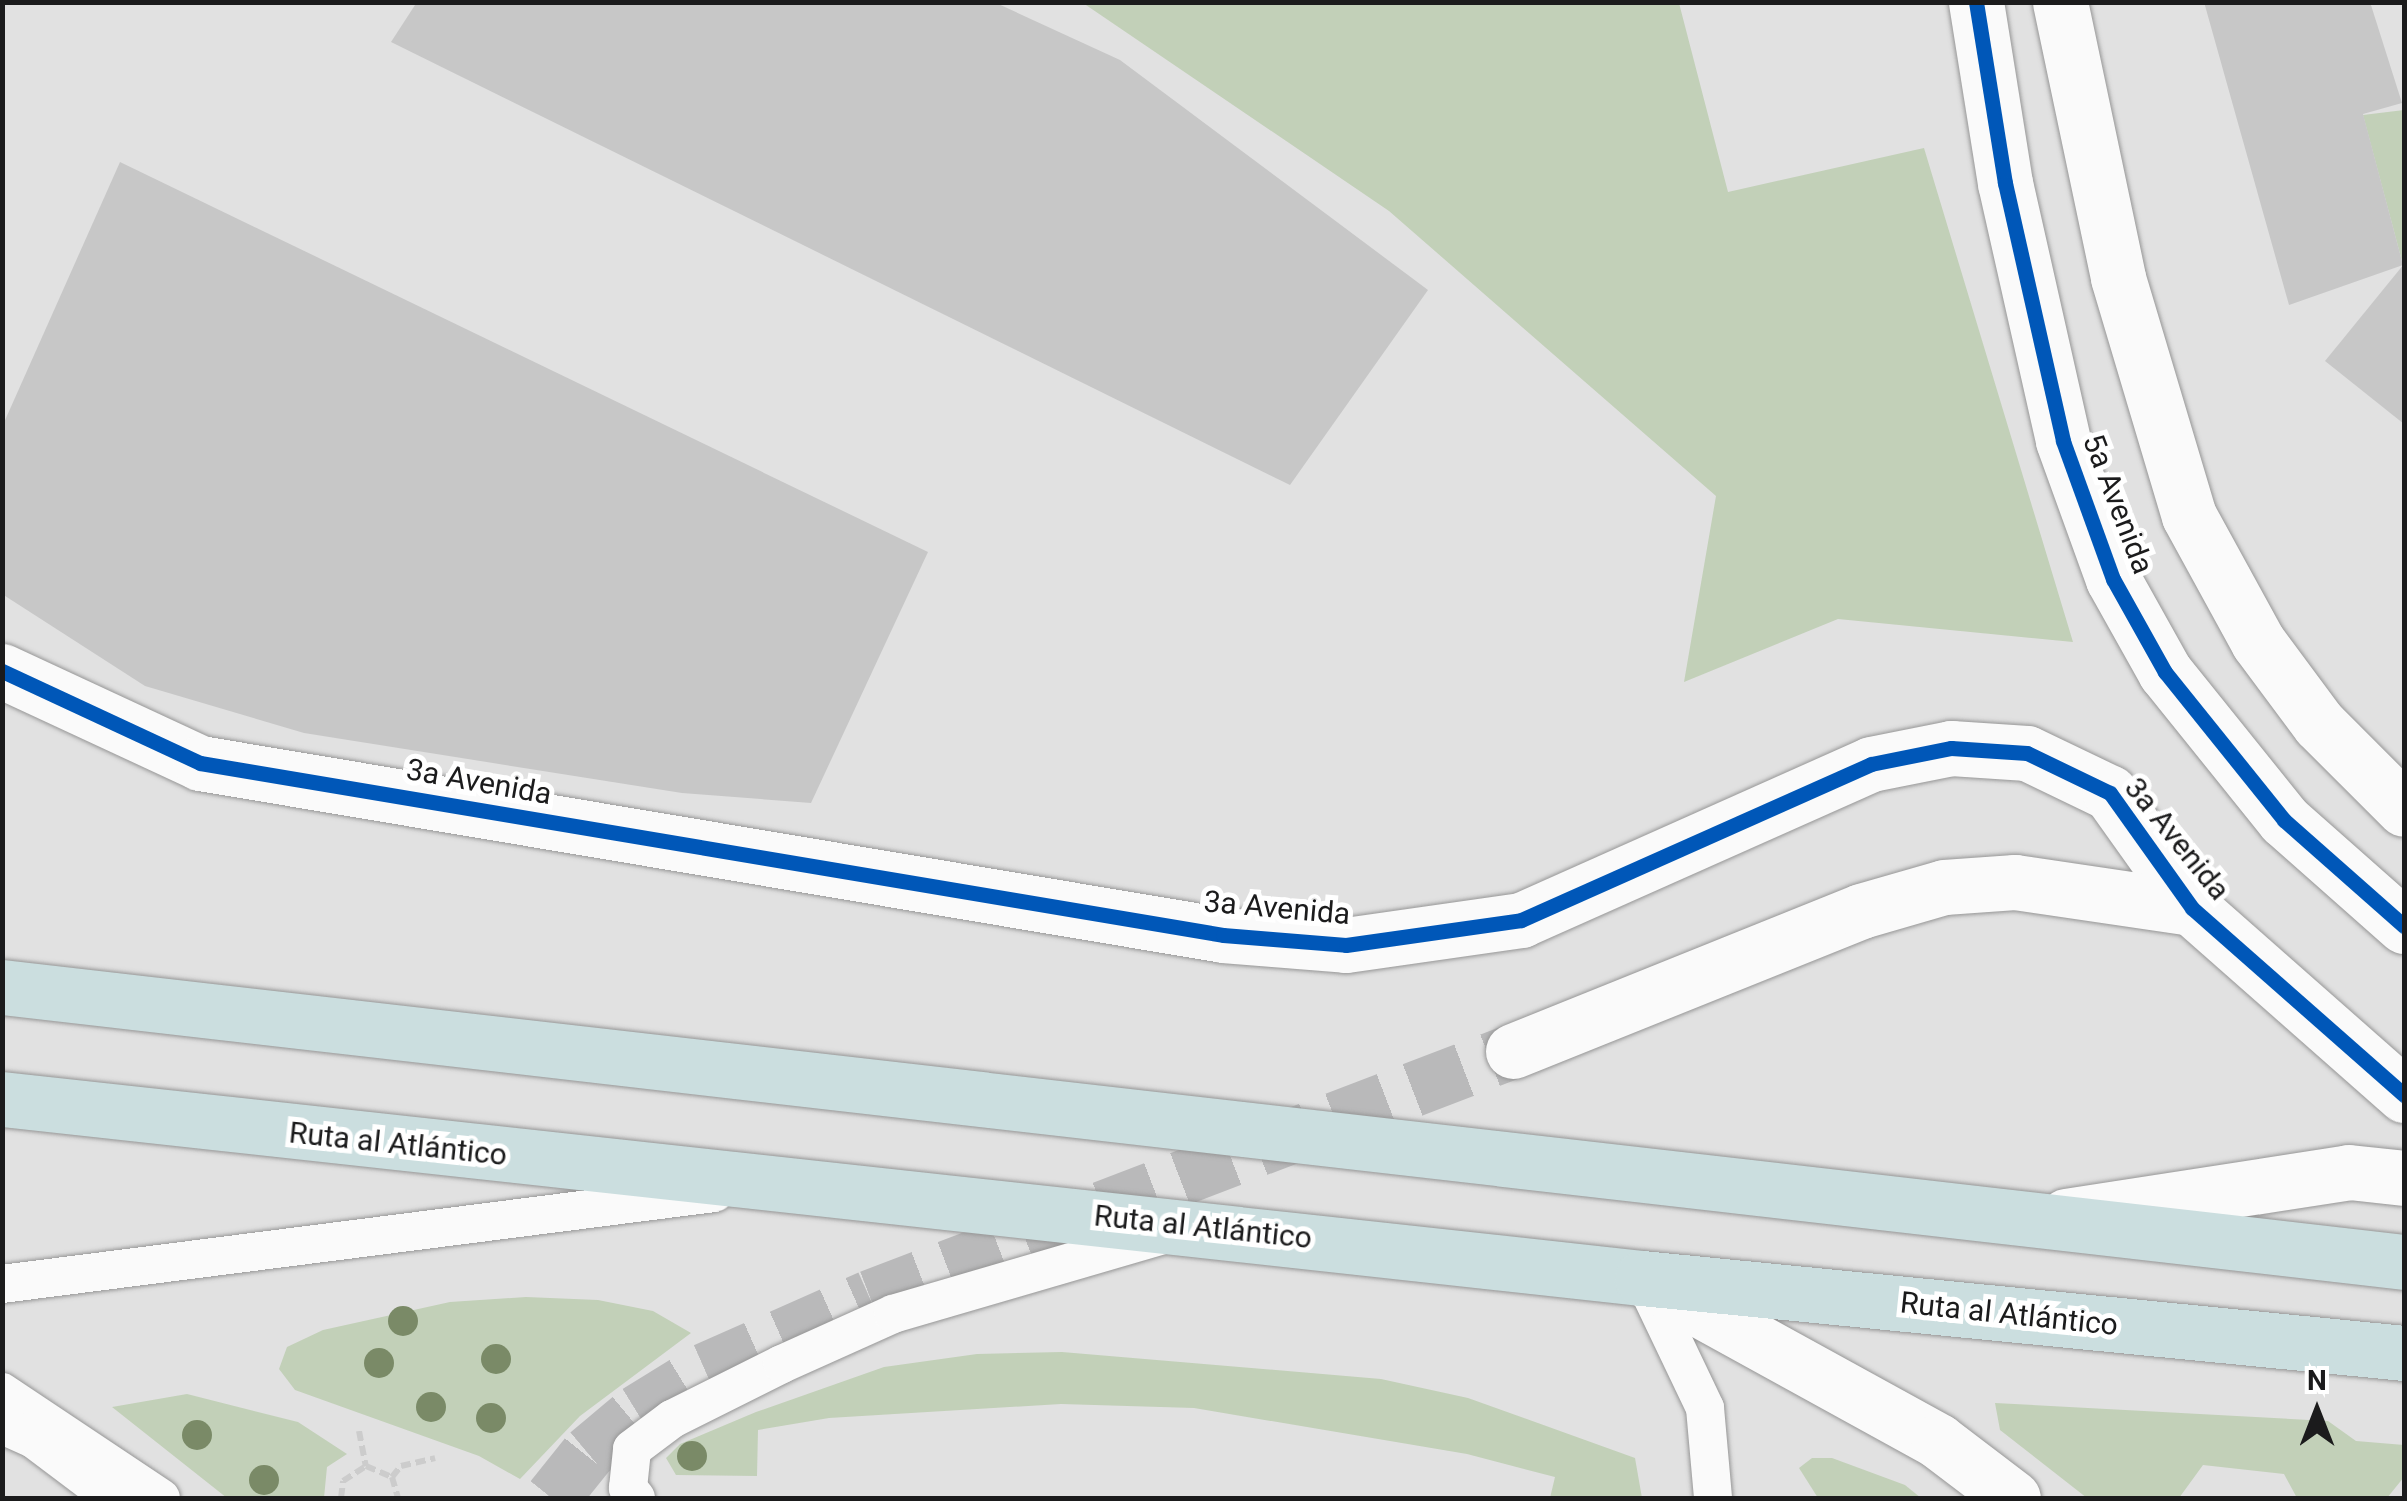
<!DOCTYPE html>
<html>
<head>
<meta charset="utf-8">
<style>
	body { margin:0 }
	#map { position:relative; width:2407px; height:1501px; overflow:hidden; background:#e1e1e1; font-family:Roboto,sans-serif }
	div>[style] { position:absolute }
	[style*='--x'] { left:calc(var(--x)*1px); top:calc(var(--y)*1px); width:calc(var(--w)*1px); rotate:calc(var(--a)*1deg) }
	.green>* { inset:0; background:#c2d0b8 }
	.building>* { inset:0; background:#c7c7c7 }
	.street-tunnel>* { height:55px; margin-top:-27.5px; transform-origin:0; background:repeating-linear-gradient(90deg,#b9b9ba 0 55px,transparent 0 83px) }
	.path>* { height:6px; margin-top:-3px; transform-origin:0; background:repeating-linear-gradient(90deg,#ccc 0 10px,transparent 0 15px) }
	.roads { filter:drop-shadow(0 0 2px #969696) drop-shadow(0 0 2px #969696) }
	.lane>* { height:38px; margin:-19px; padding:0 19px; transform-origin:19px; border-radius:19px; background:#fafafa }
	.street>* { height:55px; margin:-27.5px; padding:0 27.5px; transform-origin:27.5px; border-radius:27.5px; background:#fafafa }
	.secondary>* { height:55px; margin:-27.5px; padding:0 27.5px; transform-origin:27.5px; border-radius:27.5px; background:#fafafa }
	.highway>* { height:55px; margin:-27.5px; padding:0 27.5px; transform-origin:27.5px; border-radius:27.5px; background:#cbdedf }
	.cycleway>* { height:15px; margin:-7.5px; padding:0 7.5px; transform-origin:7.5px; border-radius:7.5px; background:#0057b8 }
	.trees>* { width:30px; height:30px; margin:-15px; border-radius:50%; background:#7a8a67 }
	span { translate:-50% -50%; white-space:nowrap; text-align:center; line-height:1.15; -webkit-text-stroke:10px #fff; paint-order:stroke }
	.street-label { font-size:30px; color:#1b1b1c }
	.frame { position:absolute; inset:0; border:5px solid #1b1b1c; pointer-events:none }
	.north { position:absolute; left:2267px; top:1361px; width:100px; height:100px; -webkit-text-stroke:8px #fff; paint-order:stroke; rotate:0deg; font-size:28px; font-weight:700; line-height:40px; text-align:center; color:#1b1b1c }
	.north::after { content:''; display:block; margin:auto; width:35px; height:45px; background:#1b1b1c; clip-path:polygon(50% 0,100% 100%,50% 72%,0 100%) }
</style>
</head>
<body>
<div id="map">
	<div class="green">
		<i style="clip-path:polygon(1083px 3px,1679px 3px,1728px 192px,1924px 148px,2073px 642px,1838px 619px,1684px 682px,1716px 496px,1389px 211px)"></i>
		<i style="clip-path:polygon(2404px 110px,2404px 265px,2403px 265px,2363px 115px)"></i>
		<i style="clip-path:polygon(526px 1297px,598px 1300px,653px 1311px,691px 1333px,580px 1416px,520px 1479px,479px 1456px,295px 1390px,279px 1369px,287px 1347px,323px 1330px,450px 1302px)"></i>
		<i style="clip-path:polygon(1062px 1352px,1381px 1379px,1468px 1398px,1635px 1458px,1642px 1498px,1550px 1498px,1555px 1477px,1467px 1454px,1194px 1408px,1061px 1404px,829px 1418px,758px 1430px,757px 1476px,676px 1475px,666px 1458px,680px 1444px,756px 1412px,884px 1367px,977px 1354px)"></i>
		<i style="clip-path:polygon(187px 1394px,298px 1422px,347px 1454px,327px 1467px,324px 1498px,227px 1498px,112px 1407px)"></i>
		<i style="clip-path:polygon(1995px 1403px,2328px 1421px,2356px 1441px,2404px 1445px,2404px 1477px,2387px 1498px,2297px 1498px,2284px 1474px,2203px 1465px,2179px 1498px,2087px 1498px,2000px 1430px)"></i>
		<i style="clip-path:polygon(1812px 1458px,1832px 1458px,1905px 1485px,1921px 1498px,1818px 1498px,1799px 1468px)"></i>
	</div>
	<div class="building">
		<i style="clip-path:polygon(417px 2px,994px 2px,1120px 60px,1428px 290px,1290px 485px,391px 42px)"></i>
		<i style="clip-path:polygon(2204px 2px,2370px 2px,2402px 103px,2363px 114px,2403px 265px,2289px 305px)"></i>
		<i style="clip-path:polygon(120px 162px,928px 552px,811px 803px,682px 793px,304px 733px,145px 686px,2px 594px,2px 427px)"></i>
		<i style="clip-path:polygon(2404px 264px,2404px 424px,2325px 361px)"></i>
	</div>
	<div class="street-tunnel">
		<i style="--x:552;--y:1498;--w:58;--a:-51.3"></i>
		<i style="--x:588;--y:1453;--w:64;--a:-39.9"></i>
		<i style="--x:637;--y:1412;--w:80;--a:-31.7"></i>
		<i style="--x:705;--y:1370;--w:180;--a:-23.9"></i>
		<i style="--x:870;--y:1297;--w:688;--a:-20.94"></i>
	</div>
	<div class="path">
		<i style="--x:359;--y:1431;--w:36;--a:79"></i>
		<i style="--x:392;--y:1477;--w:14;--a:-51"></i>
		<i style="--x:401;--y:1466;--w:35;--a:-13"></i>
		<i style="--x:341;--y:1498;--w:17;--a:-83"></i>
		<i style="--x:343;--y:1481;--w:27;--a:-33"></i>
		<i style="--x:366;--y:1466;--w:28;--a:23"></i>
		<i style="--x:392;--y:1477;--w:22;--a:74"></i>
	</div>
	<div class="roads">
		<div class="lane">
			<i style="--x:1644;--y:1280;--w:142;--a:64.5"></i>
			<i style="--x:1705;--y:1408;--w:90;--a:84.9"></i>
			<i style="--x:2;--y:1284;--w:718;--a:-7.28"></i>
			<i style="--x:2;--y:1392;--w:191;--a:33.7"></i>
			<i style="--x:2;--y:1425;--w:36;--a:24"></i>
			<i style="--x:35;--y:1440;--w:96;--a:37"></i>
			<i style="--x:636;--y:1498;--w:13;--a:-129"></i>
			<i style="--x:628;--y:1488;--w:39;--a:-84"></i>
			<i style="--x:632;--y:1449;--w:50;--a:-36.9"></i>
			<i style="--x:672;--y:1419;--w:123;--a:-26.6"></i>
			<i style="--x:782;--y:1364;--w:122;--a:-24.2"></i>
			<i style="--x:893;--y:1314;--w:284;--a:-16.3"></i>
		</div>
		<div class="street">
			<i style="--x:1976;--y:2;--w:183;--a:80.9"></i>
			<i style="--x:2005;--y:183;--w:264;--a:77.3"></i>
			<i style="--x:2063;--y:441;--w:147;--a:70.1"></i>
			<i style="--x:2113;--y:579;--w:107;--a:60.8"></i>
			<i style="--x:2165;--y:672;--w:190;--a:51.2"></i>
			<i style="--x:2284;--y:820;--w:160;--a:41.5"></i>
			<i style="--x:2060;--y:2;--w:282;--a:78.1"></i>
			<i style="--x:2118;--y:278;--w:248;--a:73.4"></i>
			<i style="--x:2189;--y:516;--w:144;--a:61.3"></i>
			<i style="--x:2258;--y:642;--w:102;--a:53.4"></i>
			<i style="--x:2319;--y:724;--w:120;--a:45"></i>
			<i style="--x:2;--y:671;--w:218;--a:24.9"></i>
			<i style="--x:200;--y:763;--w:1037;--a:9.54"></i>
			<i style="--x:1223;--y:935;--w:123;--a:4.6"></i>
			<i style="--x:1346;--y:945;--w:177;--a:-8.1"></i>
			<i style="--x:1521;--y:920;--w:383;--a:-24"></i>
			<i style="--x:1871;--y:764;--w:82;--a:-11.3"></i>
			<i style="--x:1951;--y:748;--w:76;--a:3.8"></i>
			<i style="--x:2027;--y:753;--w:92;--a:25.7"></i>
			<i style="--x:2110;--y:793;--w:141;--a:54.5"></i>
			<i style="--x:2192;--y:908;--w:283;--a:41.4"></i>
			<i style="--x:1513;--y:1051;--w:375;--a:-21.9"></i>
			<i style="--x:1861;--y:911;--w:86;--a:-16.1"></i>
			<i style="--x:1944;--y:887;--w:71;--a:-4"></i>
			<i style="--x:2015;--y:882;--w:179;--a:8.4"></i>
			<i style="--x:1642;--y:1278;--w:338;--a:28.8"></i>
			<i style="--x:1938;--y:1441;--w:94;--a:37.2"></i>
		</div>
		<div class="secondary">
			<i style="--x:2066;--y:1216;--w:286;--a:-8.8"></i>
			<i style="--x:2349;--y:1172;--w:55;--a:6.2"></i>
		</div>
		<div class="highway">
			<i style="--x:2;--y:987;--w:2418;--a:6.53"></i>
			<i style="--x:2;--y:1099;--w:1650;--a:6.23"></i>
			<i style="--x:1642;--y:1278;--w:766;--a:5.62"></i>
		</div>
	</div>
	<div class="cycleway">
		<i style="--x:1976;--y:2;--w:183;--a:80.9"></i>
		<i style="--x:2005;--y:183;--w:264;--a:77.3"></i>
		<i style="--x:2063;--y:441;--w:147;--a:70.1"></i>
		<i style="--x:2113;--y:579;--w:107;--a:60.8"></i>
		<i style="--x:2165;--y:672;--w:190;--a:51.2"></i>
		<i style="--x:2284;--y:820;--w:160;--a:41.5"></i>
		<i style="--x:2;--y:671;--w:218;--a:24.9"></i>
		<i style="--x:200;--y:763;--w:1037;--a:9.54"></i>
		<i style="--x:1223;--y:935;--w:123;--a:4.6"></i>
		<i style="--x:1346;--y:945;--w:177;--a:-8.1"></i>
		<i style="--x:1521;--y:920;--w:383;--a:-24"></i>
		<i style="--x:1871;--y:764;--w:82;--a:-11.3"></i>
		<i style="--x:1951;--y:748;--w:76;--a:3.8"></i>
		<i style="--x:2027;--y:753;--w:92;--a:25.7"></i>
		<i style="--x:2110;--y:793;--w:141;--a:54.5"></i>
		<i style="--x:2192;--y:908;--w:283;--a:41.4"></i>
	</div>
	<div class="trees">
		<i style="left:403px;top:1321px"></i>
		<i style="left:496px;top:1359px"></i>
		<i style="left:379px;top:1363px"></i>
		<i style="left:431px;top:1407px"></i>
		<i style="left:491px;top:1418px"></i>
		<i style="left:197px;top:1435px"></i>
		<i style="left:692px;top:1456px"></i>
		<i style="left:264px;top:1480px"></i>
	</div>
	<div class="street-label">
		<span style="left:2118px;top:504px;rotate:69deg">5a Avenida</span>
		<span style="left:479px;top:782px;rotate:10deg">3a Avenida</span>
		<span style="left:2177px;top:839px;rotate:51deg">3a Avenida</span>
		<span style="left:1277px;top:908px;rotate:5deg">3a Avenida</span>
		<span style="left:398px;top:1144px;rotate:6deg">Ruta al Atlántico</span>
		<span style="left:1203px;top:1227px;rotate:6deg">Ruta al Atlántico</span>
		<span style="left:2009px;top:1314px;rotate:6deg">Ruta al Atlántico</span>
	</div>
	<div class="frame"></div>
	<div class="north">N</div>
</div>
</body>
</html>
